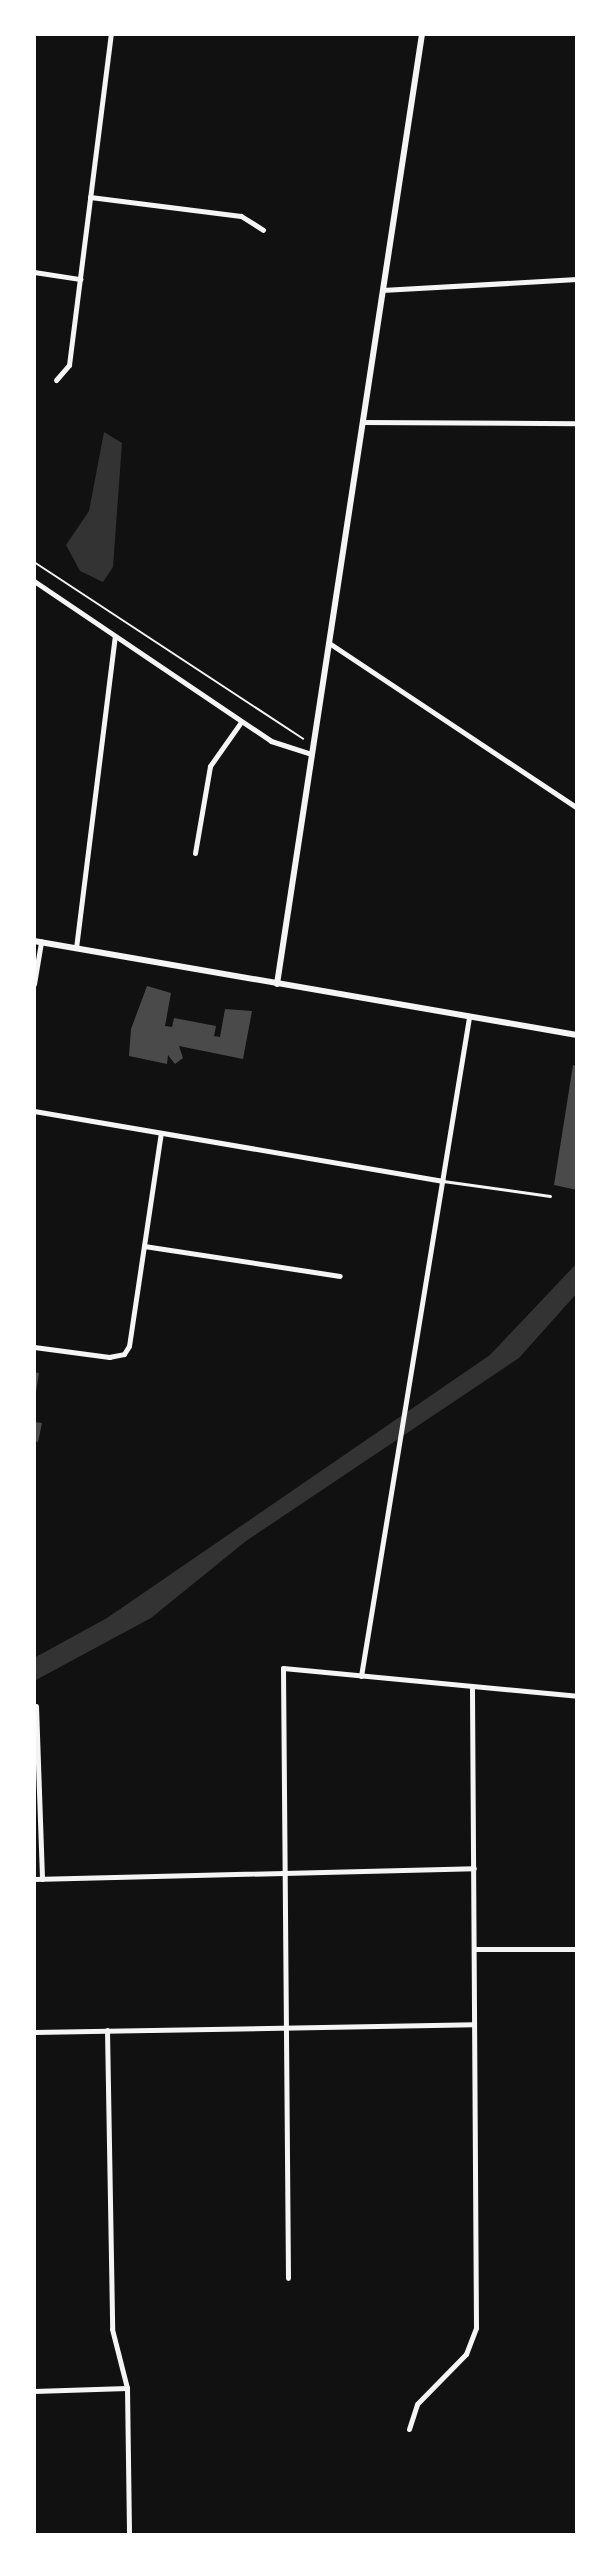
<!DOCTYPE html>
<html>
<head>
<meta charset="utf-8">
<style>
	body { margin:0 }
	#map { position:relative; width:611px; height:2569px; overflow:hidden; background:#111; font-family:"Open Sans",sans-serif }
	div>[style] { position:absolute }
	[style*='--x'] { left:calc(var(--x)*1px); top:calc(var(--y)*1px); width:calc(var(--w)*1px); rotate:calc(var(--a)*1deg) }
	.water>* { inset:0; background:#333 }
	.building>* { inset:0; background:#4a4a4a }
	.path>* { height:2px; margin:-1px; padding:0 1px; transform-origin:1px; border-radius:1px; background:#f5f5f5 }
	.service>* { height:3px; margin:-1.5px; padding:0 1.5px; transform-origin:1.5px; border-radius:1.5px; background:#f5f5f5 }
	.minor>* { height:5px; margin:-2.5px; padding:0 2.5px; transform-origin:2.5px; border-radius:2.5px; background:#f5f5f5 }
	.tertiary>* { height:6px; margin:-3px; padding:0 3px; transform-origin:3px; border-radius:3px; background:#f5f5f5 }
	span { translate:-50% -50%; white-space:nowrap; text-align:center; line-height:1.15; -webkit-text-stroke:8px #fff; paint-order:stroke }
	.frame { position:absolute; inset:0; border:36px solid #fff; pointer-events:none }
</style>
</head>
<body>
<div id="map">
	<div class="water">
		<i style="clip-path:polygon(104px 432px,122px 443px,113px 567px,103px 582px,80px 571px,66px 545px,89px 511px)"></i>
		<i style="clip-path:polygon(577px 1263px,577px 1293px,519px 1358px,246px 1541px,151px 1618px,34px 1681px,34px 1658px,107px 1618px,490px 1355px)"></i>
	</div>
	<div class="building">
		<i style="clip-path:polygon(147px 986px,171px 993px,165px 1026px,172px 1027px,174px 1018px,216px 1026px,214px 1036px,220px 1037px,225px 1009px,252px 1011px,243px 1059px,179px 1046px,183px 1058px,175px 1064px,168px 1055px,167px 1064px,129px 1056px,131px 1029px)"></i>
		<i style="clip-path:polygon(573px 1065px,577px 1066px,577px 1190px,554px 1185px)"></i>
		<i style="clip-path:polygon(34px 1372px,39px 1373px,36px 1392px,34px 1392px)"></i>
		<i style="clip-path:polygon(34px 1422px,42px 1423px,38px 1442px,34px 1441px)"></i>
	</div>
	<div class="path">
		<i style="--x:34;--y:562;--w:322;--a:33.3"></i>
	</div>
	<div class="service">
		<i style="--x:443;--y:1181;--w:108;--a:8"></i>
	</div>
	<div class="minor">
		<i style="--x:90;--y:197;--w:152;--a:7.2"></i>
		<i style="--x:241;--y:216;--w:26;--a:32"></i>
		<i style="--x:34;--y:272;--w:47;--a:8.7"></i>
		<i style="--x:382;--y:290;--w:195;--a:-3.2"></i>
		<i style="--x:56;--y:380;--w:20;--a:-49"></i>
		<i style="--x:69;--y:365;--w:334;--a:-82.8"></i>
		<i style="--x:362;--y:422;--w:215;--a:0.3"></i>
		<i style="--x:34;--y:581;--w:286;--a:34"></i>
		<i style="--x:271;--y:741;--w:42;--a:18"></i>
		<i style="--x:329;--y:643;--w:298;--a:33.6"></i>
		<i style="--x:195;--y:853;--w:88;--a:-80.2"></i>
		<i style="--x:210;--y:766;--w:54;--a:-54.8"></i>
		<i style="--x:76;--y:948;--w:314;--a:-82.9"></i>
		<i style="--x:34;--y:984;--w:43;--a:-80.5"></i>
		<i style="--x:34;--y:1111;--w:415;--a:9.7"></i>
		<i style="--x:144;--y:1246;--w:198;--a:8.7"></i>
		<i style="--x:34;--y:1347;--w:76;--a:7.6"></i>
		<i style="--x:109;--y:1357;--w:15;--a:-11"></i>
		<i style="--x:124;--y:1354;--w:9;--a:-58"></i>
		<i style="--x:129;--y:1346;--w:215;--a:-81.5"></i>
		<i style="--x:361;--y:1676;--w:668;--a:-80.69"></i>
		<i style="--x:36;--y:1706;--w:173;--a:88"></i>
		<i style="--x:34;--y:1879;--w:440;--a:-1.4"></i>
		<i style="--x:474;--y:1949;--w:103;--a:0"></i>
		<i style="--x:107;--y:2030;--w:299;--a:89"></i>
		<i style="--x:112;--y:2329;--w:61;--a:75.7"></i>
		<i style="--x:127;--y:2388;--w:147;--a:89.2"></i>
		<i style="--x:34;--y:2032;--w:440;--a:-1"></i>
		<i style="--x:288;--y:2278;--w:610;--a:-90.47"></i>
		<i style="--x:283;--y:1668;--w:295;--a:5.4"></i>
		<i style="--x:34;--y:2391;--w:93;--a:-1.8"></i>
		<i style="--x:409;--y:2429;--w:26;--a:-72"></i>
		<i style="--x:417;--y:2404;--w:70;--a:-45.6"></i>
		<i style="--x:466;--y:2354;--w:28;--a:-69"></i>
		<i style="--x:476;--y:2328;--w:642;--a:-90.36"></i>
	</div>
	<div class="tertiary">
		<i style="--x:34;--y:941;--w:551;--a:9.82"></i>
		<i style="--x:277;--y:984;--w:961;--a:-81.32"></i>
	</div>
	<div class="frame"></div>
</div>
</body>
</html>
